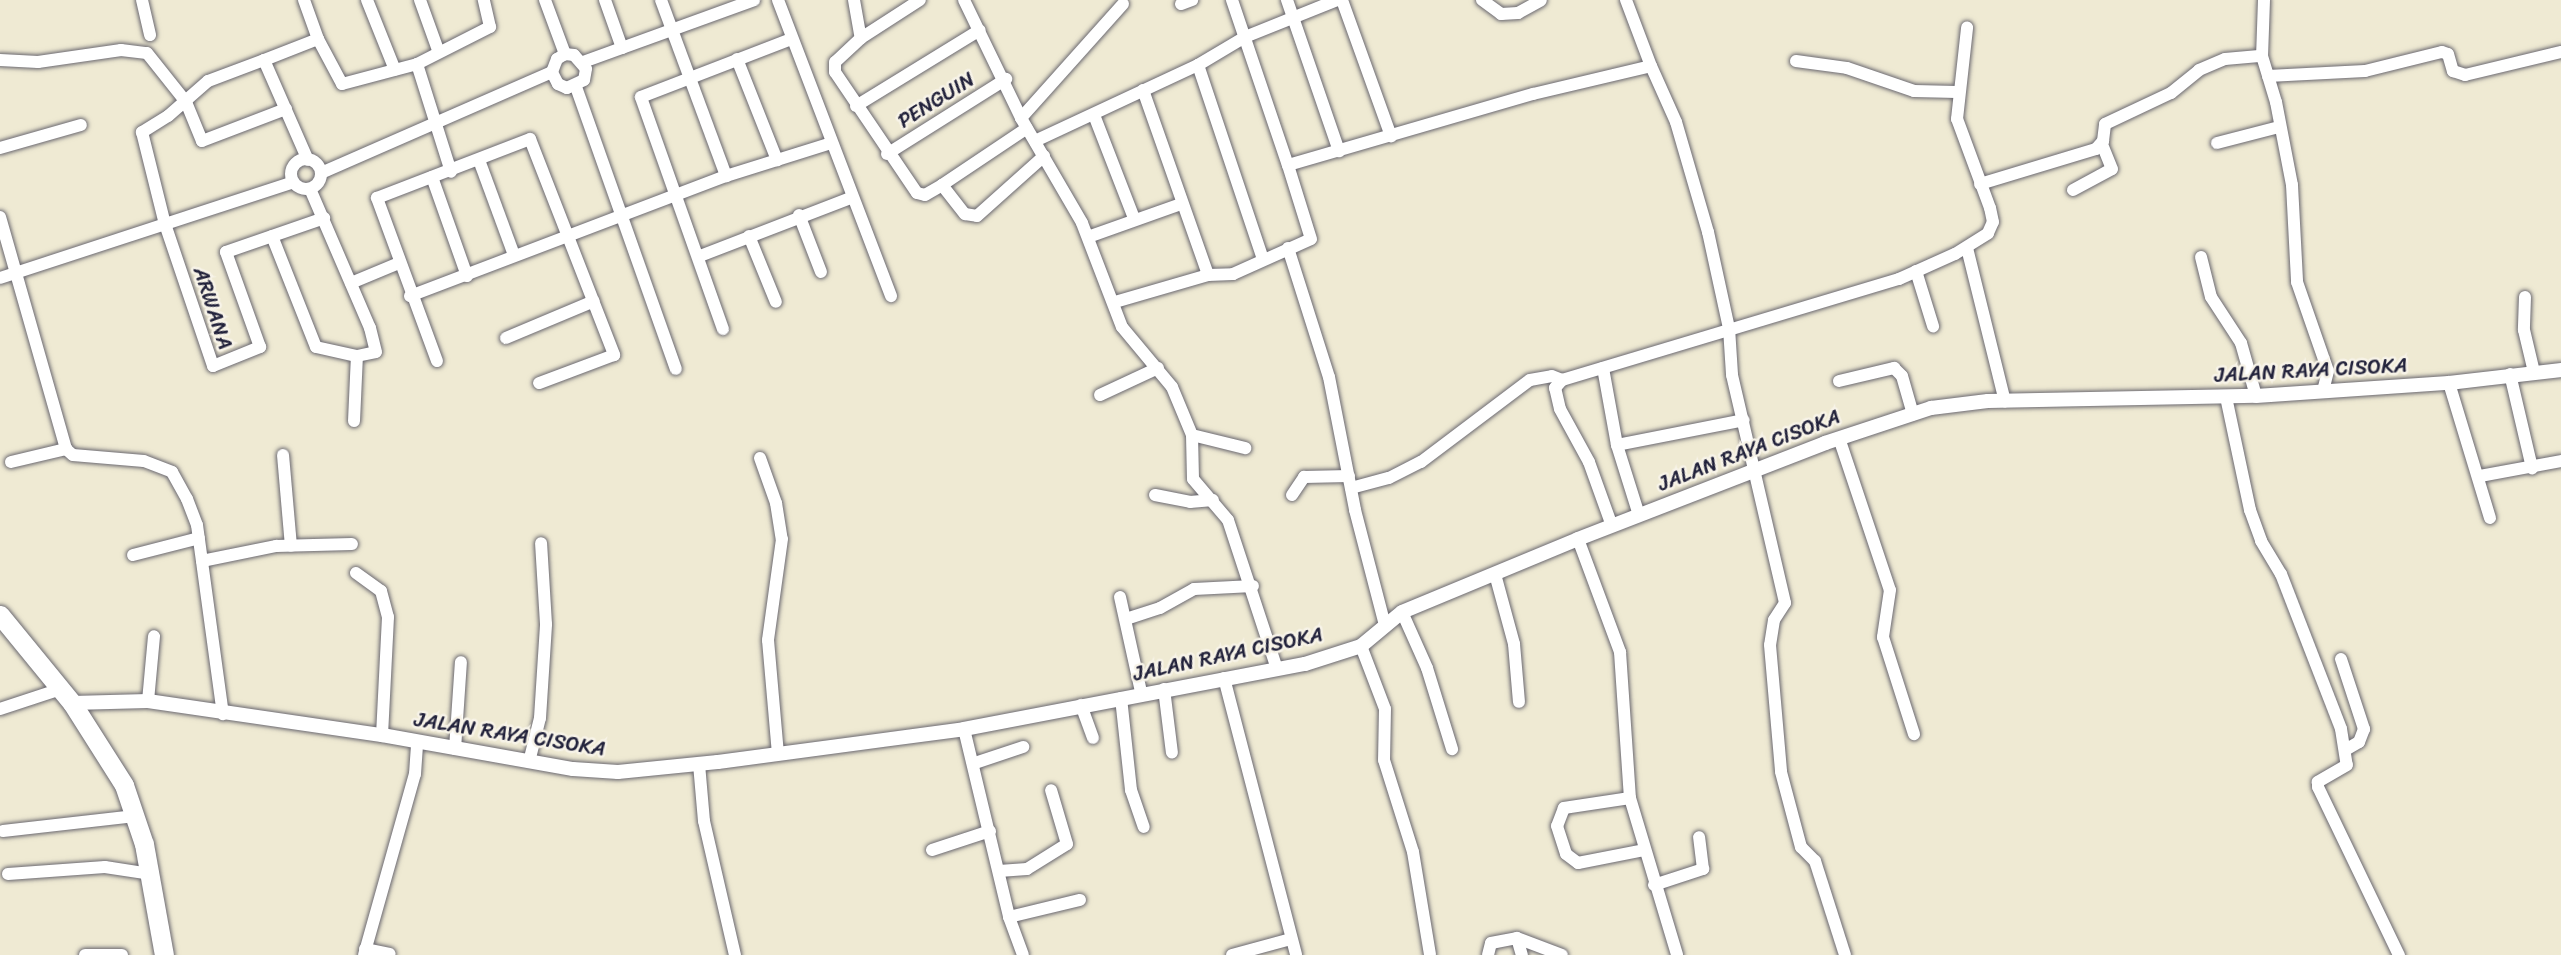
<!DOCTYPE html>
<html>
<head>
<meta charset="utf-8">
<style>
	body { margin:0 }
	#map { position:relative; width:2561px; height:955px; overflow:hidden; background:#efead3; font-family:Sriracha,sans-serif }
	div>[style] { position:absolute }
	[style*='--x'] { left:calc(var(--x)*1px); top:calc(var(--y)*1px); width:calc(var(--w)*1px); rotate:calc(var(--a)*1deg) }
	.roads { filter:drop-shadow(0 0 2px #6a6870) drop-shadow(0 0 2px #6a6870) }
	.minor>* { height:12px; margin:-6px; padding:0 6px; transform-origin:6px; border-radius:6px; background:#fff }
	.minor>.ring { margin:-6px; padding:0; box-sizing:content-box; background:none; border:12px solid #fff; border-radius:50% }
	.tertiary>* { height:14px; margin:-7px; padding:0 7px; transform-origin:7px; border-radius:7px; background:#fff }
	.trunk>* { height:19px; margin:-9.5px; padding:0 9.5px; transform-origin:9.5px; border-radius:9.5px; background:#fff }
	span { translate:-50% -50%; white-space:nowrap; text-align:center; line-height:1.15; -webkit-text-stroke:5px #f7f3e8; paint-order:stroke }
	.street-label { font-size:21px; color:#22223b }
</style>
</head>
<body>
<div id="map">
	<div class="roads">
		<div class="minor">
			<i style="--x:142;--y:0;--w:36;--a:77"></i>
			<i style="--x:304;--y:0;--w:41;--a:70.3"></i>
			<i style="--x:318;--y:39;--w:58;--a:158.7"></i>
			<i style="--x:264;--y:60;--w:109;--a:66.3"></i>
			<i style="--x:367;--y:0;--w:75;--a:68.2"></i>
			<i style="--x:420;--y:0;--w:53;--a:70.2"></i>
			<i style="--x:545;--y:0;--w:58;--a:69.7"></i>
			<i style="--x:605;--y:0;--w:51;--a:70.5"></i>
			<i style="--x:661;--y:0;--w:188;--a:69.7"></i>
			<i style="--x:778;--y:0;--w:317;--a:69.1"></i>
			<i style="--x:854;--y:0;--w:39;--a:80"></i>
			<i style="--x:861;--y:38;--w:35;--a:137"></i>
			<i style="--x:835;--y:62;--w:10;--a:90"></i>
			<i style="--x:835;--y:72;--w:146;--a:55.9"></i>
			<i style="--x:917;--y:193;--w:8;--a:14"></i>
			<i style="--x:925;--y:195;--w:20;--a:-30"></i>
			<i style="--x:942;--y:185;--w:37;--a:52"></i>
			<i style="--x:965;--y:214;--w:12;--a:9"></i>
			<i style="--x:977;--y:216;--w:90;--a:-41.8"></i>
			<i style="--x:964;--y:0;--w:131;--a:64.2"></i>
			<i style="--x:1021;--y:118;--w:121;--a:59.8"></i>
			<i style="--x:1082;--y:223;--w:111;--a:69"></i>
			<i style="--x:1122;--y:327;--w:78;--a:50.2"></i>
			<i style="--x:1172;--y:387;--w:52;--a:67.4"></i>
			<i style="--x:1192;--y:435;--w:44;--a:88.7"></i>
			<i style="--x:1193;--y:479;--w:54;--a:49.5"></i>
			<i style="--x:1228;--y:520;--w:157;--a:71.8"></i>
			<i style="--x:1232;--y:0;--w:174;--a:71.3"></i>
			<i style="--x:1288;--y:165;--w:255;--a:-16.2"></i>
			<i style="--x:1533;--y:94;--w:121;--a:-13.3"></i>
			<i style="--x:1651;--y:66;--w:61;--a:65.9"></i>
			<i style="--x:1676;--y:122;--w:115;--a:73.8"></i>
			<i style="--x:1708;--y:232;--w:98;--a:77.7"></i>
			<i style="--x:1729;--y:328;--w:47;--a:86.3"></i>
			<i style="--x:1732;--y:375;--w:234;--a:76.9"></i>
			<i style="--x:1785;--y:603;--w:20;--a:123"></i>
			<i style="--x:1774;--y:620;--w:25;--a:99"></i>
			<i style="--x:1770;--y:645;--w:127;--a:85"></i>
			<i style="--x:1781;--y:772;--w:78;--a:75.1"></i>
			<i style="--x:1801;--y:847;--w:20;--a:45"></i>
			<i style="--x:1815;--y:861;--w:99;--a:72.3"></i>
			<i style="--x:1287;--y:0;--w:160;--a:71"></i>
			<i style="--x:1342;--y:0;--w:145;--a:70.2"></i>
			<i style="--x:1482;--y:0;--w:24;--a:36"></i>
			<i style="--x:1501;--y:14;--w:17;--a:-3"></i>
			<i style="--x:1518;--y:13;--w:26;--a:-29"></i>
			<i style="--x:1626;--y:0;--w:71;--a:69.3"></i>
			<i style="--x:2264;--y:0;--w:56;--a:92"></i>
			<i style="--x:2262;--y:56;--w:48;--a:73.1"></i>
			<i style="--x:2276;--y:102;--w:85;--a:79.1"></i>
			<i style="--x:2292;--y:185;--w:97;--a:87"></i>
			<i style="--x:2297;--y:282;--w:94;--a:70.8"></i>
			<i style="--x:2328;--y:371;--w:21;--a:104"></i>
			<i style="--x:1181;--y:4;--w:12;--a:-20"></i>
			<i style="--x:861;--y:38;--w:70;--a:-32.8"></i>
			<i style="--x:318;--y:39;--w:51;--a:61.9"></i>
			<i style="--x:342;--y:84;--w:78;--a:-14.9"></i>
			<i style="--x:417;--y:64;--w:82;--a:-26.9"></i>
			<i style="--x:490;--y:27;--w:28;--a:-103"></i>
			<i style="--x:737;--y:59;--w:109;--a:68.4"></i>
			<i style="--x:0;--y:60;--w:38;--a:3"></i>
			<i style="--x:38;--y:62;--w:84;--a:-8.2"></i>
			<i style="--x:121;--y:50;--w:26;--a:7"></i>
			<i style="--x:147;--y:53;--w:63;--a:51.5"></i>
			<i style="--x:186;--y:102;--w:42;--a:67.7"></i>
			<i style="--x:202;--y:141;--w:90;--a:-20.9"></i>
			<i style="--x:264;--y:60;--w:60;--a:159.4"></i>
			<i style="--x:208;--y:81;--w:53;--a:138.8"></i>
			<i style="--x:168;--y:116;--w:31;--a:148"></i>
			<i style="--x:142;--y:132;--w:95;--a:76"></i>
			<i style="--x:165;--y:224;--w:150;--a:71.3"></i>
			<i style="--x:213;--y:366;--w:51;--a:-22"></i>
			<i style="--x:260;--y:347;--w:101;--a:-109.7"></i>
			<i style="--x:226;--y:252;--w:104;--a:-19.1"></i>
			<i style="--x:1796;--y:61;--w:51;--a:7.8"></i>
			<i style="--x:1847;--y:68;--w:71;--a:18.9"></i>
			<i style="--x:1914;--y:91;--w:43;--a:1.3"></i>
			<i style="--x:583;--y:62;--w:182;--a:-19.9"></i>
			<i style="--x:417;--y:64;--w:113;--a:72.5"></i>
			<i style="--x:1198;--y:65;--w:205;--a:71.5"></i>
			<i style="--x:2268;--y:76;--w:97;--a:-3"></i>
			<i style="--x:2365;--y:71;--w:79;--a:-13.9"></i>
			<i style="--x:2442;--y:52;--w:6;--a:18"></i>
			<i style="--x:2448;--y:54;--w:18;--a:74"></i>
			<i style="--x:2453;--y:71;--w:13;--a:18"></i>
			<i style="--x:2465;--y:75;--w:99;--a:-13.5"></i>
			<i style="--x:576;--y:87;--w:299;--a:70.5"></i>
			<i style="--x:1143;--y:90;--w:196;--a:70.6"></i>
			<i style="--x:856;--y:106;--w:145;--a:-31.5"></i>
			<i style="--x:1094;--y:115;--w:110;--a:68.8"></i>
			<i style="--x:1021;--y:118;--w:153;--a:-48.2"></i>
			<i style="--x:1035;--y:141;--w:180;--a:-25"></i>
			<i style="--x:1198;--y:65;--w:55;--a:-30.8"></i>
			<i style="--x:1245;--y:37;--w:99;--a:-21.9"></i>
			<i style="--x:2217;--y:143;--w:64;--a:-14.5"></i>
			<i style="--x:0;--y:148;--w:84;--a:-15.9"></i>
			<i style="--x:887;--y:154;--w:141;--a:-32.2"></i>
			<i class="ring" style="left:291px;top:159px;width:18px;height:18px"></i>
			<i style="--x:479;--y:160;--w:101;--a:69.8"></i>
			<i style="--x:321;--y:173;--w:252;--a:-23.6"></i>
			<i style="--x:552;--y:72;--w:14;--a:-69"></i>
			<i style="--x:557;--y:59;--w:9;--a:-32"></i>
			<i style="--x:565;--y:54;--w:9;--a:6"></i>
			<i style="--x:574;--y:55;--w:18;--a:49"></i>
			<i style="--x:586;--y:69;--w:11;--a:100"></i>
			<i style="--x:584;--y:80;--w:19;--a:155"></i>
			<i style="--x:567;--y:88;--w:10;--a:-156"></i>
			<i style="--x:558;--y:84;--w:13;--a:-117"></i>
			<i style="--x:432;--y:177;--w:105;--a:70.5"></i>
			<i style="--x:1980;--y:184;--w:121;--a:-16.8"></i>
			<i style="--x:2096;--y:149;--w:11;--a:-49"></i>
			<i style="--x:2103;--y:141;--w:17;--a:-83"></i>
			<i style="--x:2105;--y:124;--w:73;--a:-25.2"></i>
			<i style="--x:2171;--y:93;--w:36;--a:-39"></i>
			<i style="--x:2199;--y:70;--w:28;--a:-23"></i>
			<i style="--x:2225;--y:59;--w:37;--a:-5"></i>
			<i style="--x:942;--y:185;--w:102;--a:-33.8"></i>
			<i style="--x:2073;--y:190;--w:44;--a:-28.3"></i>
			<i style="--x:2112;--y:169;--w:27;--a:-112"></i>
			<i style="--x:799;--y:215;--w:61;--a:68.9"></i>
			<i style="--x:0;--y:217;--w:241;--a:74.1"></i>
			<i style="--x:66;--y:449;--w:9;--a:41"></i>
			<i style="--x:73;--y:455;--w:71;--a:4.8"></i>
			<i style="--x:144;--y:461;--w:30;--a:21"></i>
			<i style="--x:172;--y:472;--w:31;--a:61"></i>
			<i style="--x:187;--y:499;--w:28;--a:69"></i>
			<i style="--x:197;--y:525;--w:191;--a:82.2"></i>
			<i style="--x:272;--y:236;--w:119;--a:68.4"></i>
			<i style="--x:316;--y:347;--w:42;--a:12.4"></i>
			<i style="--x:357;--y:356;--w:19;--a:-12"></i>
			<i style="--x:376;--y:352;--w:25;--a:-104"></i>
			<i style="--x:370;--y:328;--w:151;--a:-113.3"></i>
			<i style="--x:749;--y:236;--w:71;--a:67.8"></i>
			<i style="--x:1088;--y:237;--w:99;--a:-19.5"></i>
			<i style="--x:1288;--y:248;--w:135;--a:72.4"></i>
			<i style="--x:1329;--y:377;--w:136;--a:78.9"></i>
			<i style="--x:1355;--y:510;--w:119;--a:75.4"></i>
			<i style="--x:1967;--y:248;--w:158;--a:76.1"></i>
			<i style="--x:700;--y:256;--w:161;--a:-21.1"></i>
			<i style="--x:2201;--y:257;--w:41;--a:76"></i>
			<i style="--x:2211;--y:297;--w:55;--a:56.9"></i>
			<i style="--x:2241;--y:343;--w:55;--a:74.2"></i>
			<i style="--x:1916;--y:271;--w:58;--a:72.8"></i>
			<i style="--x:0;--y:278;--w:308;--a:-18.1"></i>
			<i style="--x:351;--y:283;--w:52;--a:-22.6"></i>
			<i style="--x:410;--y:296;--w:338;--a:-20.8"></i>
			<i style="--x:726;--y:176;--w:110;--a:-17.4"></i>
			<i style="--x:2525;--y:297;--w:33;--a:92"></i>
			<i style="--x:2524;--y:330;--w:43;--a:76.6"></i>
			<i style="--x:1115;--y:302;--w:97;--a:-16.2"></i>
			<i style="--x:1208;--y:275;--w:25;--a:-2"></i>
			<i style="--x:1233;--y:274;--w:85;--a:-24.2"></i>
			<i style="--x:1311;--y:239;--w:77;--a:-107.3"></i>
			<i style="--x:723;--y:329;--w:246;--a:-109.5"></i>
			<i style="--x:641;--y:97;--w:161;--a:-21.1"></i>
			<i style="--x:506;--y:338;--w:95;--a:-22.8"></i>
			<i style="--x:437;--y:361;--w:174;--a:-110.2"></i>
			<i style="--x:377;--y:198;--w:164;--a:-21.1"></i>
			<i style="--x:530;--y:139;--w:232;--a:68.7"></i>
			<i style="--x:614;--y:355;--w:80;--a:159.5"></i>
			<i style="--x:1603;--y:368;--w:78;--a:79.7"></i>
			<i style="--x:1617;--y:445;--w:73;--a:72.6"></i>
			<i style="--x:2510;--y:374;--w:97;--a:76.8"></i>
			<i style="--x:1839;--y:381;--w:57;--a:-13.3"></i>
			<i style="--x:1894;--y:368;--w:11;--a:45"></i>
			<i style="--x:1902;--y:376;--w:40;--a:74"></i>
			<i style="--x:2449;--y:383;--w:141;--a:73.1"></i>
			<i style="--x:1100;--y:395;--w:64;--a:-25"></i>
			<i style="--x:2226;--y:397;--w:116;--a:78"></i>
			<i style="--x:2250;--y:510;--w:33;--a:70"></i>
			<i style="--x:2261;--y:541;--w:39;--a:59"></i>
			<i style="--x:2281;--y:574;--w:166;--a:68.8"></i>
			<i style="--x:2341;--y:729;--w:36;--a:81"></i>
			<i style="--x:2347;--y:765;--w:34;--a:150"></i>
			<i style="--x:2318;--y:782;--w:5;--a:90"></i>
			<i style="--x:2318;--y:787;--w:187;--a:64.3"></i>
			<i style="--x:354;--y:421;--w:65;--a:-87.4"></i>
			<i style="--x:1192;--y:435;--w:55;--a:13.8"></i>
			<i style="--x:1839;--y:438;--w:160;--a:71.5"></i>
			<i style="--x:1890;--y:590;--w:48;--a:98.5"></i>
			<i style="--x:1883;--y:637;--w:102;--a:72.3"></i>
			<i style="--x:1617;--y:445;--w:129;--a:-11.1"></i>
			<i style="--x:283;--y:455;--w:91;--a:85"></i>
			<i style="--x:760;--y:458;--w:48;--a:70.4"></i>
			<i style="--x:776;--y:503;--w:36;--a:81"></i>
			<i style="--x:782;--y:539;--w:102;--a:97.9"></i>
			<i style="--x:768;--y:640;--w:114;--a:85"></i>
			<i style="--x:11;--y:462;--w:57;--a:-13.3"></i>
			<i style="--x:2480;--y:476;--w:82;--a:-10.5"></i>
			<i style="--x:1351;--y:488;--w:39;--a:-15"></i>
			<i style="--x:1389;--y:478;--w:36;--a:-27"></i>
			<i style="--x:1421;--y:462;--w:136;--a:-37"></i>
			<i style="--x:1530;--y:380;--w:22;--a:-10"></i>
			<i style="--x:1552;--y:376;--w:11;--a:22"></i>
			<i style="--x:1155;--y:495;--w:36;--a:11"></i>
			<i style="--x:1190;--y:502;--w:23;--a:-5"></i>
			<i style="--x:1292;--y:495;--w:22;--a:-56"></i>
			<i style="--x:1304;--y:477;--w:45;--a:-1.3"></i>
			<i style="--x:1612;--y:526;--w:68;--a:-109.8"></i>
			<i style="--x:1589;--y:462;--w:60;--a:-118.7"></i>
			<i style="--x:1560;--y:409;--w:22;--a:-103"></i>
			<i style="--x:1555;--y:388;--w:11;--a:-49"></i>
			<i style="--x:1562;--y:380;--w:352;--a:-16.7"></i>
			<i style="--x:1899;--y:279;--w:61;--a:-24.1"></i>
			<i style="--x:1955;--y:254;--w:39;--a:-32"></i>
			<i style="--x:1988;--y:233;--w:12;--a:-66"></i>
			<i style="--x:1993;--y:222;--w:14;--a:-102"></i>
			<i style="--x:1990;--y:208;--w:95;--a:-110.3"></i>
			<i style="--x:1957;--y:119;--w:92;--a:-83.7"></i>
			<i style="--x:1578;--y:539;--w:121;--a:69.6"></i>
			<i style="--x:1620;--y:652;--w:146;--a:86.1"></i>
			<i style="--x:1630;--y:798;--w:164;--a:73.3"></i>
			<i style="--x:133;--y:555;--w:68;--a:-14.4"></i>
			<i style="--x:202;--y:561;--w:76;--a:-11.5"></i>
			<i style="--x:276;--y:546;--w:76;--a:-1.5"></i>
			<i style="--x:356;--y:573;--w:31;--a:36"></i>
			<i style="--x:381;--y:591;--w:27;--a:75"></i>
			<i style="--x:388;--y:617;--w:118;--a:92.9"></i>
			<i style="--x:1495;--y:574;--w:73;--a:74.8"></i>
			<i style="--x:1514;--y:644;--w:58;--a:85.1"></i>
			<i style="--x:1120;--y:597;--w:97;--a:77.5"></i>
			<i style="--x:1402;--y:612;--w:61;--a:65.9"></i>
			<i style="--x:1427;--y:668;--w:85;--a:72.8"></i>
			<i style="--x:1126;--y:619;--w:36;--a:-18"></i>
			<i style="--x:1160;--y:608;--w:39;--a:-29"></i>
			<i style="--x:1194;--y:589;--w:59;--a:-2.9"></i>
			<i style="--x:1361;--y:646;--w:67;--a:69.1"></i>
			<i style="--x:1385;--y:709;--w:51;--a:91.1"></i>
			<i style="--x:1384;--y:760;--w:96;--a:72.5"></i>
			<i style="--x:1413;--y:852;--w:104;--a:80.6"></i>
			<i style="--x:2341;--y:659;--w:74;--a:71.8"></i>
			<i style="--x:2364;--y:729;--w:14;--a:111"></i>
			<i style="--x:2359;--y:742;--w:16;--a:150"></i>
			<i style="--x:1224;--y:678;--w:286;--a:75.4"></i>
			<i style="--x:1164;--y:689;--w:64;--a:82.9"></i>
			<i style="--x:1121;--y:698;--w:93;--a:83.8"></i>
			<i style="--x:1131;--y:790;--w:39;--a:71"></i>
			<i style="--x:148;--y:701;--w:65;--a:-84.7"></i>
			<i style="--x:1081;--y:705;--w:35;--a:70"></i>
			<i style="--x:0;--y:709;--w:64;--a:-18.2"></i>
			<i style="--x:964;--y:729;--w:193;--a:76.5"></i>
			<i style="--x:1009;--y:917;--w:40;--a:69.8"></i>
			<i style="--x:455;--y:749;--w:87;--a:-86.1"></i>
			<i style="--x:529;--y:762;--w:45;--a:-76"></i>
			<i style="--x:540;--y:718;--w:94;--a:-86.3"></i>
			<i style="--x:546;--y:624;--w:81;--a:-93.5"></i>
			<i style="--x:975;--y:763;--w:51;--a:-18.4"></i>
			<i style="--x:699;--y:764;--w:57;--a:85"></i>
			<i style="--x:704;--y:821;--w:138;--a:77"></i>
			<i style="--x:1630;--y:798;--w:67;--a:171.4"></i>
			<i style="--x:1564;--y:808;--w:19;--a:111"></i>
			<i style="--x:1557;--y:826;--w:29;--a:72"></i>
			<i style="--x:1566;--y:854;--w:15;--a:37"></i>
			<i style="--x:1578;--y:863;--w:67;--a:-11.1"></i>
			<i style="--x:3;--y:831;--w:133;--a:-6.5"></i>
			<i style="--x:932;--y:850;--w:61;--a:-18.1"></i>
			<i style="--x:999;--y:871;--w:28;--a:-4"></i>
			<i style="--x:1027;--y:869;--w:47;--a:-32"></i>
			<i style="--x:1067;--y:844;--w:56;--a:-106.5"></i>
			<i style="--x:8;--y:874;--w:97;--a:-4.1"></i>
			<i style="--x:105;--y:867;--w:47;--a:8.7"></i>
			<i style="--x:1654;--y:885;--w:52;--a:-18.1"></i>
			<i style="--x:1703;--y:869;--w:32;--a:-97"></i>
			<i style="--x:1009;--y:917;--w:73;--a:-13.5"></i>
			<i style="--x:1517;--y:938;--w:18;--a:74"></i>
			<i style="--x:365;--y:949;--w:25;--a:11"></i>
			<i style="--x:85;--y:955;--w:37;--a:0"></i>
			<i style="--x:364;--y:955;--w:188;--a:-74.3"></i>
			<i style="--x:415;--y:774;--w:31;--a:-86"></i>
			<i style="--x:1232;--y:955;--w:61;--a:-15.2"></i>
			<i style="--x:1488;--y:955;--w:12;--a:-76"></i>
			<i style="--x:1491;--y:943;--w:26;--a:-11"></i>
			<i style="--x:1517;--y:938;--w:48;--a:20.7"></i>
		</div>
		<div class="tertiary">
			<i style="--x:72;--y:703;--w:76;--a:-1.5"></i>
			<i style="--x:148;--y:701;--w:236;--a:8.3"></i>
			<i style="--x:382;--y:735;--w:194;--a:10.1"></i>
			<i style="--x:573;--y:769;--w:45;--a:3.8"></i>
			<i style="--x:618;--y:772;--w:100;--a:-5.7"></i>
			<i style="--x:718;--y:762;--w:248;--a:-7.6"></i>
			<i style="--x:964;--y:729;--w:347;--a:-10.8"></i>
			<i style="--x:1305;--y:664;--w:59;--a:-17.8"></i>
			<i style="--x:1361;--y:646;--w:53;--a:-39.7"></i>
			<i style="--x:1402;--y:612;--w:191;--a:-22.5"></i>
			<i style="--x:1578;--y:539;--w:265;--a:-21.2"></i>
			<i style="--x:1825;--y:443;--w:112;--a:-18.3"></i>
			<i style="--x:1931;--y:408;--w:57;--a:-7"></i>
			<i style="--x:1988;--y:401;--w:268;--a:-1.1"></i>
			<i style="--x:2256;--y:396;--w:193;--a:-3.9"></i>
			<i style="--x:2449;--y:383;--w:113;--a:-6.6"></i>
		</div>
		<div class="trunk">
			<i style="--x:0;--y:615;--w:114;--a:50.7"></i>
			<i style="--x:72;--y:703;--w:97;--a:57.6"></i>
			<i style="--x:124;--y:785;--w:62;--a:71.3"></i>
			<i style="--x:144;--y:844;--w:113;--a:79.8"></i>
		</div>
	</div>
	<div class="street-label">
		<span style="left:936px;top:100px;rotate:-32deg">PENGUIN</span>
		<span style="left:213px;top:308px;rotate:72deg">ARWANA</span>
		<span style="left:2311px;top:370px;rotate:-3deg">JALAN RAYA CISOKA</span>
		<span style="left:1749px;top:450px;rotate:-21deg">JALAN RAYA CISOKA</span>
		<span style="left:1228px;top:654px;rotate:-12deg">JALAN RAYA CISOKA</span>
		<span style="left:510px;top:734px;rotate:9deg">JALAN RAYA CISOKA</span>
	</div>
</div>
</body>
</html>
